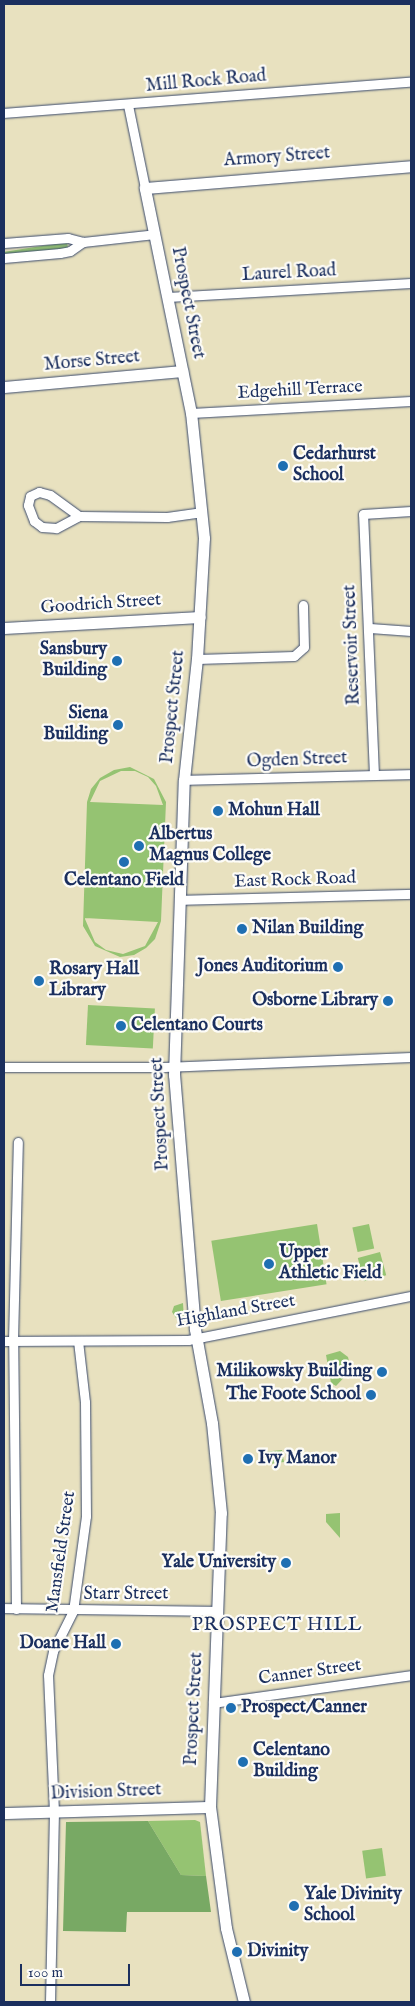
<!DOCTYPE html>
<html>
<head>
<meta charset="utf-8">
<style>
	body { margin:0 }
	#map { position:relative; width:415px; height:2006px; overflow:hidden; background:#e8e1bf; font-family:"IM FELL English",serif }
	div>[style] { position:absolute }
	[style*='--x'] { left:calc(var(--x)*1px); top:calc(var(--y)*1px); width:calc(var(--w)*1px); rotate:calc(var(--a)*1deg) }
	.green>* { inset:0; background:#95c372; transform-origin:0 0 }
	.forest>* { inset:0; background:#78a964 }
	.roads { filter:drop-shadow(0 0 1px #3a4a6d) drop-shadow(0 0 1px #3a4a6d) }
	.street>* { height:9px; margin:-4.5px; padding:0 4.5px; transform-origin:4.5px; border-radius:4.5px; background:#fff }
	.secondary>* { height:11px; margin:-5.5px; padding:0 5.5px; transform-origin:5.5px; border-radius:5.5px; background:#fff }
	.dots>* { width:14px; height:14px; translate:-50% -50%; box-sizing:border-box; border:2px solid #fdfcf7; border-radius:50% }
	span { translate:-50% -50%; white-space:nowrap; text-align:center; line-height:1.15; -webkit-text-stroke:4.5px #fdfcf7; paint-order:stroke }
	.street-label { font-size:18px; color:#1b2f5e }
	.poi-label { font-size:18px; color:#1b2f5e; font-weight:700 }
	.left { translate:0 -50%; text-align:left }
	.right { translate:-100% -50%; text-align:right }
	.neighbourhood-label { font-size:19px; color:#1b2f5e; letter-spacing:1px }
	.frame { position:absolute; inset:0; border:5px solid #1b2f5e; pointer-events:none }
	.scale { position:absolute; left:20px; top:1964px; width:110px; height:22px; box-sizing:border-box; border:2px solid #1b2f5e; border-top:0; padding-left:6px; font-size:15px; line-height:18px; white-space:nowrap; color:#1b2f5e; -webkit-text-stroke:4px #fdfcf7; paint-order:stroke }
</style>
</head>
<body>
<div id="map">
	<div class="green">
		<i style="left:67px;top:242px;width:6px;height:63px;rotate:81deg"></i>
		<i style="clip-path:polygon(evenodd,130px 767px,154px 779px,166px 802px,161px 921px,155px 939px,146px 948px,134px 955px,120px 957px,95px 946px,83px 926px,87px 802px,91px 789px,100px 778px,114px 770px,130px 767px,121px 771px,135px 771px,148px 777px,156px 786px,163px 805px,90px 802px,100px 781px,121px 771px,130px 767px,85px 919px,85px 918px,158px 922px,145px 946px,123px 954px,106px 950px,95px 942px,85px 919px)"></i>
		<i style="left:88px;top:1005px;width:67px;height:40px;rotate:3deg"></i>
		<i style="left:317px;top:1224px;width:61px;height:107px;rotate:81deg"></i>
		<i style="left:369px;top:1224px;width:25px;height:17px;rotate:78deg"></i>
		<i style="left:380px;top:1252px;width:24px;height:23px;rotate:75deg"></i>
		<i style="clip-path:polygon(183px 1303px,184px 1320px,176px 1318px,172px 1312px,174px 1306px)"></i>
		<i style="clip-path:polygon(340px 1351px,348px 1357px,351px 1370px,336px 1386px,331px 1383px,326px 1355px)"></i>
		<i style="clip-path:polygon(282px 1450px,284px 1462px,262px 1465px,262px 1452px)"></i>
		<i style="clip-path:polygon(340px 1513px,340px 1538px,326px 1522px,326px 1514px)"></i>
		<i style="clip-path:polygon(195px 1820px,200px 1822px,206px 1876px,181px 1875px,148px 1821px)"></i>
		<i style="left:382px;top:1848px;width:28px;height:20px;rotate:82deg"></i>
	</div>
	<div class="forest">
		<i style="clip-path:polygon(148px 1821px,181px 1875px,206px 1876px,211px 1912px,127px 1912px,126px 1932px,63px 1931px,66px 1822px)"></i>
	</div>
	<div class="roads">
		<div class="street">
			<i style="--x:128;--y:105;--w:85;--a:78.4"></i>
			<i style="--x:4;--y:113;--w:408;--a:-4.4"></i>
			<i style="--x:4;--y:243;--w:64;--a:-4.5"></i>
			<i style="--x:68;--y:238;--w:16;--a:15"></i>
			<i style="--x:83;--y:242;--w:72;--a:-6.3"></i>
			<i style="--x:4;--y:258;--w:56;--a:-5.1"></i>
			<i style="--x:60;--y:253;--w:10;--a:-11"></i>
			<i style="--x:70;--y:251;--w:16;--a:-35"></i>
			<i style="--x:168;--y:297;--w:243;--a:-3.3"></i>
			<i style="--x:191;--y:413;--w:220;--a:-3.1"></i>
			<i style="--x:39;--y:492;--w:11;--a:15"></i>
			<i style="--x:50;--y:495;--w:36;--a:36"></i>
			<i style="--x:79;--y:516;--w:26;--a:152"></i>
			<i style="--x:56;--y:528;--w:14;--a:-176"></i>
			<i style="--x:42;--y:527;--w:10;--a:-143"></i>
			<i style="--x:34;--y:521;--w:17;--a:-111"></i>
			<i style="--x:28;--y:505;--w:9;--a:-77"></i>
			<i style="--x:30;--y:496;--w:10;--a:-24"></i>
			<i style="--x:79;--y:516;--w:88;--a:0.7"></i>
			<i style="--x:167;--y:517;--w:34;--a:-8"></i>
			<i style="--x:370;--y:628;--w:41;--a:4.2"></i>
			<i style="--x:197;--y:659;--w:97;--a:-1.8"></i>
			<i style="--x:294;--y:656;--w:13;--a:-42"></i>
			<i style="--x:304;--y:647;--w:42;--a:-91.4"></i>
			<i style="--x:374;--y:775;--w:261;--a:-92.4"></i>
			<i style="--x:363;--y:514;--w:48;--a:-3.6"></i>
			<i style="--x:184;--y:780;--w:227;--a:-1.5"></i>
			<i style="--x:179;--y:900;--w:232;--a:-1.5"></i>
			<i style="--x:4;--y:1067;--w:160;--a:0"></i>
			<i style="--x:164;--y:1067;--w:247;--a:-2.3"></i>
			<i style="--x:4;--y:1341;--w:184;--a:-0.3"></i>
			<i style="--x:188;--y:1340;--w:227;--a:-11.2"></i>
			<i style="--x:4;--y:1608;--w:214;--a:0.8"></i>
			<i style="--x:16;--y:1609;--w:268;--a:-90.6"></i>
			<i style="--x:13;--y:1341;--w:199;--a:-88.6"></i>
			<i style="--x:213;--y:1703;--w:200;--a:-8"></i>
			<i style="--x:50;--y:2002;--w:190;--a:-88.8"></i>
			<i style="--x:54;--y:1812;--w:137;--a:-92.5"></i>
			<i style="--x:48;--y:1675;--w:25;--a:-78"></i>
			<i style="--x:53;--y:1651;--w:45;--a:-63.4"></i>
			<i style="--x:73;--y:1611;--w:96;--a:-82.2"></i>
			<i style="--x:86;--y:1516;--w:114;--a:-90.5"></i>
			<i style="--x:85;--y:1402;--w:61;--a:-96.5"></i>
		</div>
		<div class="secondary">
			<i style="--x:4;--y:387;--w:179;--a:-5.1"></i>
			<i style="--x:4;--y:628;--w:196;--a:-3.2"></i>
			<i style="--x:4;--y:1813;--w:206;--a:-1.7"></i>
			<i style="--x:244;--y:2002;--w:76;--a:-103.7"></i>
			<i style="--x:226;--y:1928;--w:122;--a:-97.5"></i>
			<i style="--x:210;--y:1807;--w:294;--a:-87.9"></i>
			<i style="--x:221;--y:1513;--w:90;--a:-95.7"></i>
			<i style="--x:212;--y:1423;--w:96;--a:-100.3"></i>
			<i style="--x:195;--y:1329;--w:255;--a:-94.7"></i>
			<i style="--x:174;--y:1075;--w:295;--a:-88.1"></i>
			<i style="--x:184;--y:780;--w:122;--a:-83.9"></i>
			<i style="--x:197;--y:659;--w:121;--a:-86.7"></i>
			<i style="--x:204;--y:538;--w:126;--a:-95.9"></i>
			<i style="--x:191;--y:413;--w:230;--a:-101.6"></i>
			<i style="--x:145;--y:188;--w:267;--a:-4.7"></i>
		</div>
	</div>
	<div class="dots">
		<i style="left:283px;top:466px;background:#1f6fb2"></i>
		<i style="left:117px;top:661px;background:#1f6fb2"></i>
		<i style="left:118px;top:725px;background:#1f6fb2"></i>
		<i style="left:218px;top:811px;background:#1f6fb2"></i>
		<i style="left:139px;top:846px;background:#1f6fb2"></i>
		<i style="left:124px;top:862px;background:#1f6fb2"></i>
		<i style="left:242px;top:929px;background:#1f6fb2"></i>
		<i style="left:338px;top:967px;background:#1f6fb2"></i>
		<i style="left:39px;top:981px;background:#1f6fb2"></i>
		<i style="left:388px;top:1001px;background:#1f6fb2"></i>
		<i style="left:121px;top:1026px;background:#1f6fb2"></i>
		<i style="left:269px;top:1264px;background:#1f6fb2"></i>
		<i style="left:382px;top:1372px;background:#1f6fb2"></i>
		<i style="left:371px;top:1395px;background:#1f6fb2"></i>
		<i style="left:248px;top:1459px;background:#1f6fb2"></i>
		<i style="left:286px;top:1563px;background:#1f6fb2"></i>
		<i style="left:116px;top:1644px;background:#1f6fb2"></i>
		<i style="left:231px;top:1708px;background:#1f6fb2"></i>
		<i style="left:243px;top:1762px;background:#1f6fb2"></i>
		<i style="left:294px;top:1906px;background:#1f6fb2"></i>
		<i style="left:237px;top:1952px;background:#1f6fb2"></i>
	</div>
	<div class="street-label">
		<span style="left:206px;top:82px;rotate:-5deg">Mill Rock Road</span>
		<span style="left:277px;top:158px;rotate:-4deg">Armory Street</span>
		<span style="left:289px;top:274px;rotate:-3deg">Laurel Road</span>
		<span style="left:187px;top:303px;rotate:79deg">Prospect Street</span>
		<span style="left:92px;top:362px;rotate:-5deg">Morse Street</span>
		<span style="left:300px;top:391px;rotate:-3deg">Edgehill Terrace</span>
		<span style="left:101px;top:605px;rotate:-4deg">Goodrich Street</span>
		<span style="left:353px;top:645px;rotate:-92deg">Reservoir Street</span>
		<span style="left:174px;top:707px;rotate:-84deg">Prospect Street</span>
		<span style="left:297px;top:761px;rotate:-2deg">Ogden Street</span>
		<span style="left:295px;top:881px;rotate:-2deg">East Rock Road</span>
		<span style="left:161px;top:1114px;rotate:-93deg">Prospect Street</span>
		<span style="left:236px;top:1312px;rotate:-10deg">Highland Street</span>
		<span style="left:62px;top:1552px;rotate:-82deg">Mansfield Street</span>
		<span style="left:126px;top:1595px">Starr Street</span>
		<span style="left:310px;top:1673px;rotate:-8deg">Canner Street</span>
		<span style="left:195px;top:1709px;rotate:-87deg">Prospect Street</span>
		<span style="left:106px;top:1793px;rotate:-2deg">Division Street</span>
	</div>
	<div class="poi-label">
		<span class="left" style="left:293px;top:466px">Cedarhurst<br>School</span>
		<span class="right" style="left:107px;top:661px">Sansbury<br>Building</span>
		<span class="right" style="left:108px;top:725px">Siena<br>Building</span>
		<span class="left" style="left:228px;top:811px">Mohun Hall</span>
		<span class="left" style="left:149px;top:846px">Albertus<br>Magnus College</span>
		<span style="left:124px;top:881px">Celentano Field</span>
		<span class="left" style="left:252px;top:929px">Nilan Building</span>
		<span class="right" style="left:328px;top:967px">Jones Auditorium</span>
		<span class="left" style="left:49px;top:981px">Rosary Hall<br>Library</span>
		<span class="right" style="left:378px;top:1001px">Osborne Library</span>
		<span class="left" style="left:131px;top:1026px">Celentano Courts</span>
		<span class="left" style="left:279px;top:1264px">Upper<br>Athletic Field</span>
		<span class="right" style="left:372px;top:1372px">Milikowsky Building</span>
		<span class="right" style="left:361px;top:1395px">The Foote School</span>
		<span class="left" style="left:258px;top:1459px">Ivy Manor</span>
		<span class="right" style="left:276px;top:1563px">Yale University</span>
		<span class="right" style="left:106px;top:1644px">Doane Hall</span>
		<span class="left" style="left:241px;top:1708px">Prospect/Canner</span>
		<span class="left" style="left:253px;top:1762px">Celentano<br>Building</span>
		<span class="left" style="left:304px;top:1906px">Yale Divinity<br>School</span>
		<span class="left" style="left:247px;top:1952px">Divinity</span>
	</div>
	<div class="neighbourhood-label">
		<span style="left:277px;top:1626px">PROSPECT HILL</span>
	</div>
	<div class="frame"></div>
	<div class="scale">100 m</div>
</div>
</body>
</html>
